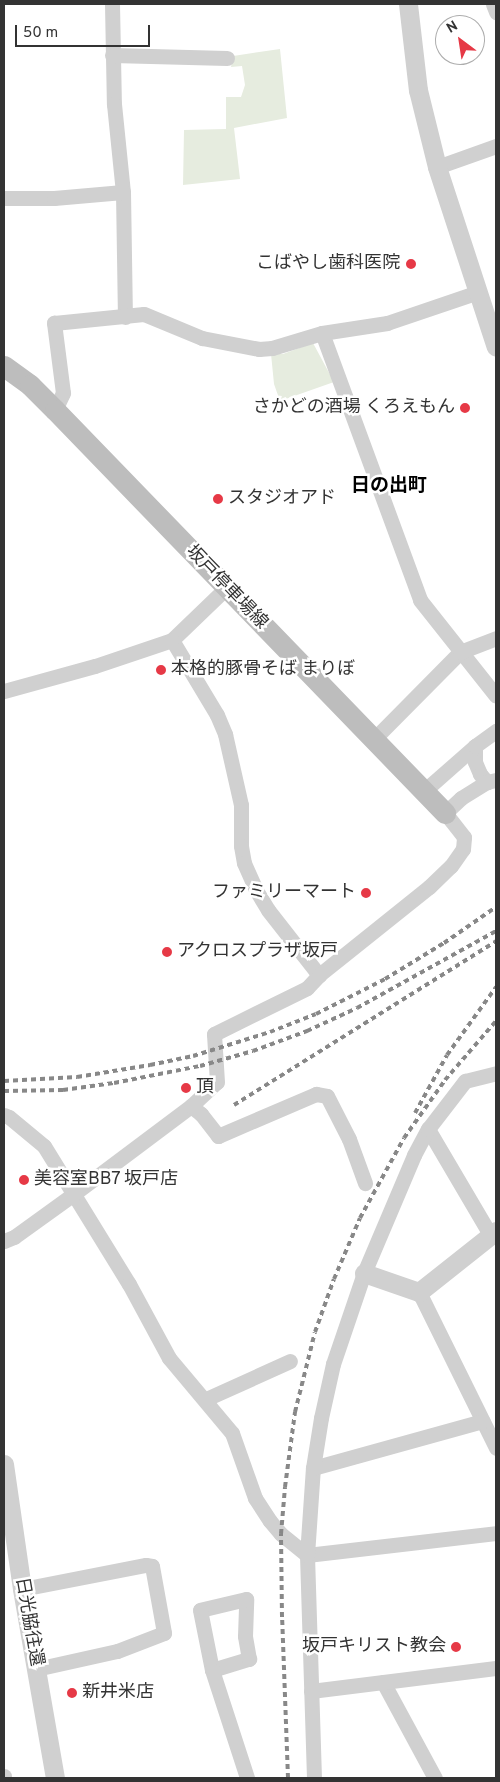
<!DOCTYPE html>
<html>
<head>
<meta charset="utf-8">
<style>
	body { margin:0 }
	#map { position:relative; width:500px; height:1782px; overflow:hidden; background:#fff; font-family:Overpass,"Noto Sans JP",sans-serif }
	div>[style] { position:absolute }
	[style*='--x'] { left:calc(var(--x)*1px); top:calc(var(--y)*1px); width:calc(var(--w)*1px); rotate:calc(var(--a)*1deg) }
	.green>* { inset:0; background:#e6ecdf }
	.minor>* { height:15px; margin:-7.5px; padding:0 7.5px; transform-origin:7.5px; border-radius:7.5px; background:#d0d0d0 }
	.tertiary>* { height:19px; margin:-9.5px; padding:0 9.5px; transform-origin:9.5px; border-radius:9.5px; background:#d0d0d0 }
	.secondary>* { height:21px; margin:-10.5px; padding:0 10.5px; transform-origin:10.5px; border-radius:10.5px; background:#bdbdbd }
	.rail>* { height:4px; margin-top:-2px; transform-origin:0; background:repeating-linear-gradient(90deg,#888 0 5px,transparent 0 9px) }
	.dots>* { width:14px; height:14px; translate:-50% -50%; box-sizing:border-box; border:2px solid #fff; border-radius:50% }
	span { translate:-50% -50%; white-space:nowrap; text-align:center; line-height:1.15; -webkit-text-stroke:5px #fff; paint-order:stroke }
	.poi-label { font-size:18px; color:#333 }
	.right { translate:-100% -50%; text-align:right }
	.left { translate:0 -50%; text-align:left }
	.street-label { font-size:18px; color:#333 }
	.neighbourhood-label { font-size:19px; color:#000; font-weight:700 }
	.frame { position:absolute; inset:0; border:5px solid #333; pointer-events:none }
	.north { position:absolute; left:435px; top:15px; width:50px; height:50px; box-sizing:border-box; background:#fff; border:1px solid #adadad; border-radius:50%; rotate:329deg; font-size:14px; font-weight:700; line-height:20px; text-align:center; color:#333 }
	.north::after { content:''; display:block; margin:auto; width:18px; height:22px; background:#e63946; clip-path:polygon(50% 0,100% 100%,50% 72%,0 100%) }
	.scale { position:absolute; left:15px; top:25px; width:135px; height:22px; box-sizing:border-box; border:2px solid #333; border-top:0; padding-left:6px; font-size:15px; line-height:18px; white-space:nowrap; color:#333; -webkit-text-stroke:4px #fff; paint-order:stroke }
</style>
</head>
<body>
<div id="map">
	<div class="green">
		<i style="clip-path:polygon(280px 49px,287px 118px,234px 128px,240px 179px,183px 185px,184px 130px,226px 129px,226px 97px,241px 97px,245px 85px,242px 66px,231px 67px,233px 56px)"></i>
		<i style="clip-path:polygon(313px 343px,334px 382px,280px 401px,274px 384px,271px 354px,283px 354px)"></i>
	</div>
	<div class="minor">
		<i style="--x:112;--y:4;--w:100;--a:88.9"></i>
		<i style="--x:114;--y:104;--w:88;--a:84.2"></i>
		<i style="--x:123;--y:192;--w:125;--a:89.1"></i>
		<i style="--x:493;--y:4;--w:9;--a:69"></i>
		<i style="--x:112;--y:55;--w:115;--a:1.5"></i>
		<i style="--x:437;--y:167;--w:63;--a:-19.6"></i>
		<i style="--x:4;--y:198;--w:50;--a:0"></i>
		<i style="--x:54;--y:198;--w:69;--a:-5"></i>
		<i style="--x:322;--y:333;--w:284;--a:69.8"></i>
		<i style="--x:420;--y:600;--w:122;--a:51.6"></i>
		<i style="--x:55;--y:410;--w:19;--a:-65"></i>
		<i style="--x:63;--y:393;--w:71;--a:-97.3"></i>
		<i style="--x:54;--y:323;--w:90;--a:-5.7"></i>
		<i style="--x:144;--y:314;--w:63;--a:22.5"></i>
		<i style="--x:202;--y:338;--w:58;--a:10.9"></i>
		<i style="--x:259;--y:349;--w:13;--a:-4"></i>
		<i style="--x:272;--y:348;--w:52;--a:-16.7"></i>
		<i style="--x:322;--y:333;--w:66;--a:-8.7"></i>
		<i style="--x:387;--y:323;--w:96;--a:-18.8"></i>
		<i style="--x:226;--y:588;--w:75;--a:136.1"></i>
		<i style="--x:172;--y:640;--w:87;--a:59"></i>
		<i style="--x:217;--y:715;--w:21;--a:67"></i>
		<i style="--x:225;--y:734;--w:73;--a:77.3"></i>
		<i style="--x:241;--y:805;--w:41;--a:90"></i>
		<i style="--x:241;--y:846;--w:17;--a:80"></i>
		<i style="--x:244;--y:863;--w:30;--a:66"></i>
		<i style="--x:256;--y:890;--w:23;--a:59"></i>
		<i style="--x:268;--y:910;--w:83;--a:51.9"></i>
		<i style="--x:4;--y:691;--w:94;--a:-15.4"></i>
		<i style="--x:95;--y:666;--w:81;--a:-18.7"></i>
		<i style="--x:373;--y:740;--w:124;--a:-45.3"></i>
		<i style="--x:460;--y:652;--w:39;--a:-21"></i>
		<i style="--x:475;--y:746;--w:16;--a:90"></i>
		<i style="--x:475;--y:762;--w:13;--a:67"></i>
		<i style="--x:480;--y:774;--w:11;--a:49"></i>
		<i style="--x:424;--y:791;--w:68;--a:-41.4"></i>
		<i style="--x:475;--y:746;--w:26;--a:-36"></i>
		<i style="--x:191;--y:1106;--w:13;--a:39"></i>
		<i style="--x:201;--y:1114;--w:28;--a:52"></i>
		<i style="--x:218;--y:1136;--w:107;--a:-23.2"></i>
		<i style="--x:316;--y:1094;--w:11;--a:10"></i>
		<i style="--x:327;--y:1096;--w:48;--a:62.9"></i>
		<i style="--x:349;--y:1139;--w:47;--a:70"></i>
		<i style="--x:4;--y:1115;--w:5;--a:22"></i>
		<i style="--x:9;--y:1117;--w:45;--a:39.6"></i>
		<i style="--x:44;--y:1146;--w:162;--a:58.4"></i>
		<i style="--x:129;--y:1284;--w:84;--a:61.6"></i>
		<i style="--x:169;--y:1358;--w:98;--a:50"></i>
		<i style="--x:232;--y:1433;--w:69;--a:70.5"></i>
		<i style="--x:255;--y:1498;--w:27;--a:57"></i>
		<i style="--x:270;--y:1521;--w:17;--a:50"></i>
		<i style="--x:281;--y:1534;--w:33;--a:39"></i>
		<i style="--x:307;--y:1555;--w:190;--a:-6.6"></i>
		<i style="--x:428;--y:1129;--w:124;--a:59.5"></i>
		<i style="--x:4;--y:1241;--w:11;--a:-22"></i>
		<i style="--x:14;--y:1237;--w:75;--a:-35.8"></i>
		<i style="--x:75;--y:1193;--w:145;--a:-36.9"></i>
		<i style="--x:191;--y:1106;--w:35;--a:-43"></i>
		<i style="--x:217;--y:1082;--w:48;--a:-93.6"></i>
		<i style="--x:214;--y:1034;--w:104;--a:-26.3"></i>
		<i style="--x:307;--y:988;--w:18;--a:-47"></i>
		<i style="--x:319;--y:975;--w:141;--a:-38.7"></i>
		<i style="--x:429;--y:887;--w:30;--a:-44"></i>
		<i style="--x:451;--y:866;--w:21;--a:-55"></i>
		<i style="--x:463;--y:849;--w:12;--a:-85"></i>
		<i style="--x:464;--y:837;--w:31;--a:-128"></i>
		<i style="--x:445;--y:813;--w:22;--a:-43"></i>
		<i style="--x:461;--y:798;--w:31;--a:-32"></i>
		<i style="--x:487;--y:782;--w:9;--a:-13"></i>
		<i style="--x:419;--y:1292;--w:174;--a:63.7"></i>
		<i style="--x:206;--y:1399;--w:92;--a:-24.3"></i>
		<i style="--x:313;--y:1468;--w:176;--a:-15.5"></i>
		<i style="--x:22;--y:1589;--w:126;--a:-11"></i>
		<i style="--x:146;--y:1565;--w:6;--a:9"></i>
		<i style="--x:152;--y:1566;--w:68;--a:79.8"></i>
		<i style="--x:164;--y:1633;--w:50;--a:159"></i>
		<i style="--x:117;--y:1651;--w:83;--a:167.5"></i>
		<i style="--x:212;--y:1670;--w:39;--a:-17"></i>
		<i style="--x:249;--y:1659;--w:23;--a:-100"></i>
		<i style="--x:245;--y:1636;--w:37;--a:-88"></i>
		<i style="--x:246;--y:1599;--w:47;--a:166.6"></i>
		<i style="--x:200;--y:1610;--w:61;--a:78.7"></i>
		<i style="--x:212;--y:1670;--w:114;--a:72"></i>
		<i style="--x:383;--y:1682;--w:109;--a:61.6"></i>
		<i style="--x:311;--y:1691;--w:186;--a:-7.1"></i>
		<i style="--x:4;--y:1776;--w:2;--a:90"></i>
		<i style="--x:314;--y:1778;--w:223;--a:-91.8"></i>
		<i style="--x:307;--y:1555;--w:87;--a:-86.1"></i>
		<i style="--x:313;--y:1468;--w:51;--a:-80.9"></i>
		<i style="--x:321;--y:1418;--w:55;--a:-77.5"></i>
		<i style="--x:333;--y:1364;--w:96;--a:-71.2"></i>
		<i style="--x:364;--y:1273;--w:128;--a:-67"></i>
		<i style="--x:414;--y:1155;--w:30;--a:-62"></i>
		<i style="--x:428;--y:1129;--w:61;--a:-52.4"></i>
		<i style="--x:465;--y:1081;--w:32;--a:-14"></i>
	</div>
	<div class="tertiary">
		<i style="--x:408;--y:4;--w:87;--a:83.4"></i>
		<i style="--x:418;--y:90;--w:79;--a:76.1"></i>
		<i style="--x:437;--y:167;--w:189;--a:71.9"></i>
		<i style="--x:364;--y:1273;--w:58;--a:19.1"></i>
		<i style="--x:419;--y:1292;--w:98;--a:-38.4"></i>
		<i style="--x:4;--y:1464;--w:126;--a:81.8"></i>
		<i style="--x:22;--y:1589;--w:192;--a:80.1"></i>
	</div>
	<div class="secondary">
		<i style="--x:4;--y:366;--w:32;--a:36"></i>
		<i style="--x:30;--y:385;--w:35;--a:45"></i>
		<i style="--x:55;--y:410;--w:561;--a:45.94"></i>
	</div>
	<div class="rail">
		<i style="--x:4;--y:1081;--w:73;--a:-3.1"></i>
		<i style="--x:77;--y:1077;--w:74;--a:-9.3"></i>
		<i style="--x:150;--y:1065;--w:44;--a:-11.8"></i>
		<i style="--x:193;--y:1056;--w:81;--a:-17.3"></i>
		<i style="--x:270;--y:1032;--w:49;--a:-21.4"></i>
		<i style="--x:316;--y:1014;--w:77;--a:-26.9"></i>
		<i style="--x:385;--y:979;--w:69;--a:-31.4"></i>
		<i style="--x:444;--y:943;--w:63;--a:-34.7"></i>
		<i style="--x:4;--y:1091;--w:59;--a:-1"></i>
		<i style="--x:63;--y:1090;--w:51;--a:-7.8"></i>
		<i style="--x:114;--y:1083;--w:88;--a:-11.2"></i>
		<i style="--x:200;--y:1066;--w:55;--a:-15.8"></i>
		<i style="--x:253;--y:1051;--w:58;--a:-20.3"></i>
		<i style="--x:307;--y:1031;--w:55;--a:-24.7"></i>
		<i style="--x:357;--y:1008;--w:159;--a:-29"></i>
		<i style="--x:234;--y:1105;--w:309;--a:-32"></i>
		<i style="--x:415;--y:1113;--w:66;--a:-61.1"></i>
		<i style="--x:447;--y:1055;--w:84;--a:-54.2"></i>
		<i style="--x:288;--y:1778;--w:161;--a:-92.1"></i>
		<i style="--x:282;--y:1617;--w:83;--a:-90.7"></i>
		<i style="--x:281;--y:1534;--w:47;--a:-85.1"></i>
		<i style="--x:285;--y:1487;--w:76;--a:-82.4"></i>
		<i style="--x:295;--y:1412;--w:82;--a:-76"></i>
		<i style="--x:315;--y:1332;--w:56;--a:-70.3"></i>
		<i style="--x:334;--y:1279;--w:66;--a:-66.9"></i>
		<i style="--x:360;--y:1218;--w:91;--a:-61.2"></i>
		<i style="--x:404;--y:1138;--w:71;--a:-54.7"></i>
		<i style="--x:445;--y:1080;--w:78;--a:-49.2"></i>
	</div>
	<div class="dots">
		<i style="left:411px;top:264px;background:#e63946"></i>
		<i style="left:465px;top:408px;background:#e63946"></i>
		<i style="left:218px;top:499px;background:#e63946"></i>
		<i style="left:161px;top:670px;background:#e63946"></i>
		<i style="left:366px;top:893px;background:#e63946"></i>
		<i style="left:167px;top:952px;background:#e63946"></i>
		<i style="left:186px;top:1088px;background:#e63946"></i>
		<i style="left:24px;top:1180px;background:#e63946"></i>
		<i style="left:456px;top:1647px;background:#e63946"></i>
		<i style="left:72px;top:1693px;background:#e63946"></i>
	</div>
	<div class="poi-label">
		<span class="right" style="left:400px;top:264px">こばやし歯科医院</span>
		<span class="right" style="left:455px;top:408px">さかどの酒場 くろえもん</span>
		<span class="left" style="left:228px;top:499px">スタジオアド</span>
		<span class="left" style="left:171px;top:670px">本格的豚骨そば まりぼ</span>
		<span class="right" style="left:356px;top:893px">ファミリーマート</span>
		<span class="left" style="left:177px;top:952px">アクロスプラザ坂戸</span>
		<span class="left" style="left:196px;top:1088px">頂</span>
		<span class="left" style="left:34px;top:1180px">美容室BB7 坂戸店</span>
		<span class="right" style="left:446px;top:1647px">坂戸キリスト教会</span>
		<span class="left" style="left:82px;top:1693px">新井米店</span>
	</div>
	<div class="street-label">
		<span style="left:226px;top:588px;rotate:46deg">坂戸停車場線</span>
		<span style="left:28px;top:1622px;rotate:80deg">日光脇往還</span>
	</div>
	<div class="neighbourhood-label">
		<span style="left:389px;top:487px">日の出町</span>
	</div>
	<div class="frame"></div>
	<div class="north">N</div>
	<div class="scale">50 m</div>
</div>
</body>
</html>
